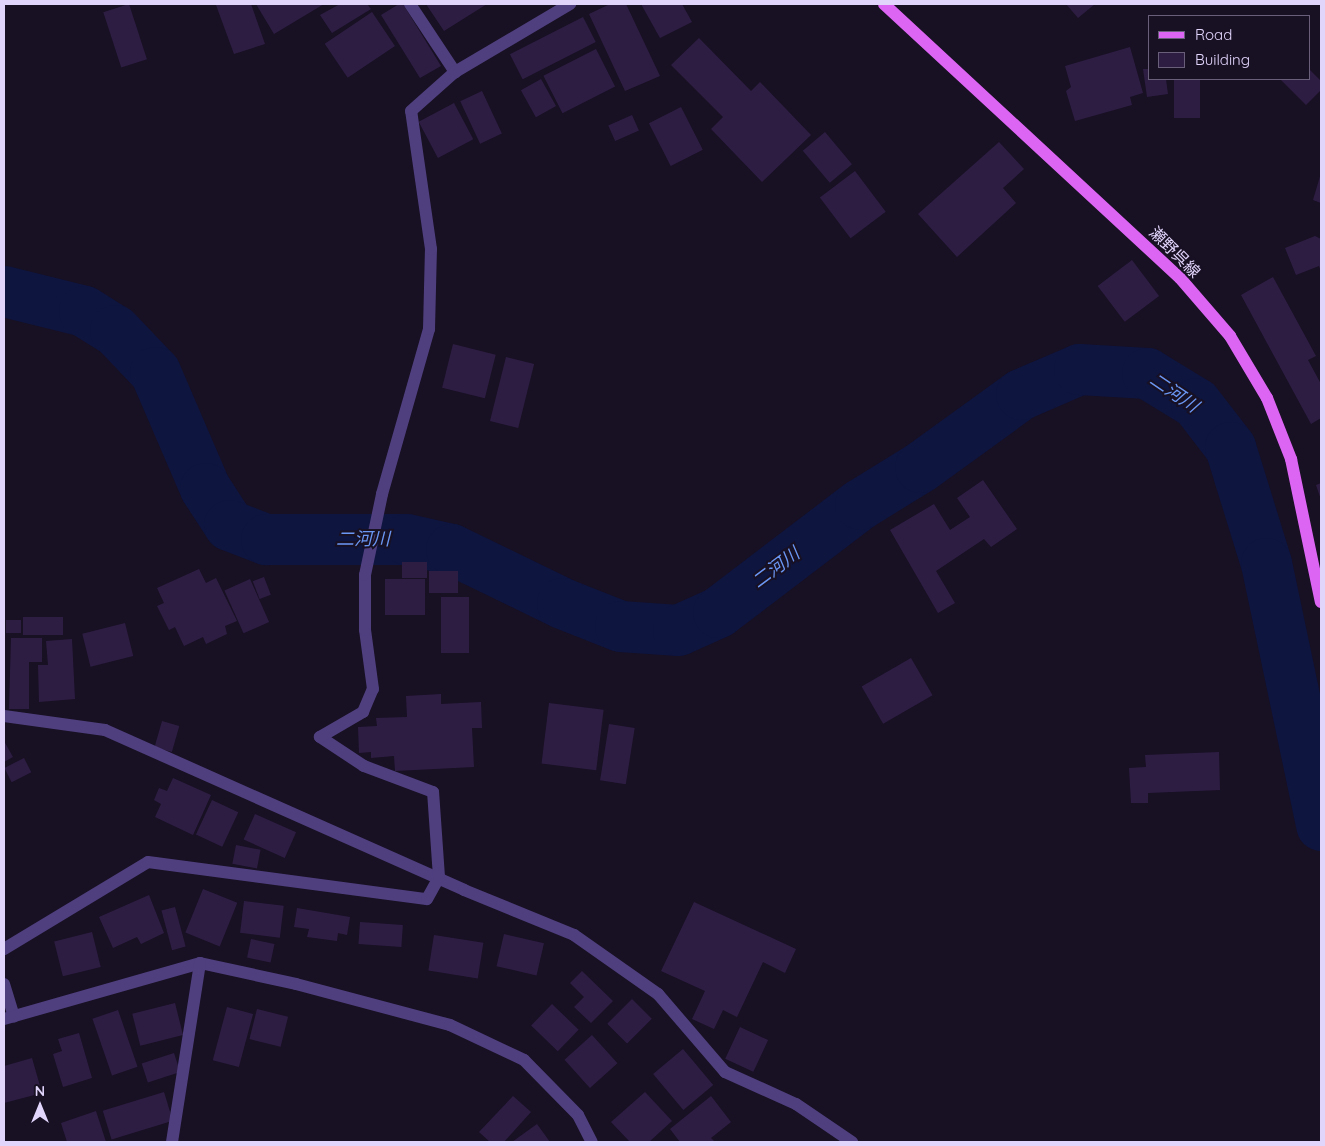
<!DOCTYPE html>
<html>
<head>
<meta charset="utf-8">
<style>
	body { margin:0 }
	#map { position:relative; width:1325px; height:1146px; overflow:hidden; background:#181023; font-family:Quicksand,"Noto Sans JP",sans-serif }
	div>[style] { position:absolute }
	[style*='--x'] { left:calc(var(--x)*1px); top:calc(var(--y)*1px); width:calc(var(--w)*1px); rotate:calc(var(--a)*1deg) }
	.river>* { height:51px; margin:-25.5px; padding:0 25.5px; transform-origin:25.5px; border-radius:25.5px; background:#0e153f }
	.building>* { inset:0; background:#2d1d43; transform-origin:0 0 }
	.minor>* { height:12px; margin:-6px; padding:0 6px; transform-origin:6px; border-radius:6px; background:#4f3f7f }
	.major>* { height:12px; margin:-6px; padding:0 6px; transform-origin:6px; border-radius:6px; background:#dd65f4 }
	span { translate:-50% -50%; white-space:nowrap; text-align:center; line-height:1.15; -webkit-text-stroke:4px #181023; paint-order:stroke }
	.street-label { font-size:16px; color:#e2d5fc }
	.water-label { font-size:18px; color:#6b97f4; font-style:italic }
	.frame { position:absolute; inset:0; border:5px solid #e2d5fc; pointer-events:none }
	.legend { position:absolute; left:1148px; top:15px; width:162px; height:65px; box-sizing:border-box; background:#181023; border:1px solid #695f7a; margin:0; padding:6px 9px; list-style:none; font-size:15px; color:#e2d5fc }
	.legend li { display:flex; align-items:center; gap:10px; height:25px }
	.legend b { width:25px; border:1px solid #695f7a }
	.north { position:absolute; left:15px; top:1081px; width:50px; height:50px; -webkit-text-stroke:4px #181023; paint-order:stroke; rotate:0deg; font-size:14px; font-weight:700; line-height:20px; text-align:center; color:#e2d5fc }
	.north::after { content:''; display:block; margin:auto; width:18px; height:22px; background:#e2d5fc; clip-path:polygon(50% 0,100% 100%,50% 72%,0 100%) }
</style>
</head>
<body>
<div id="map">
	<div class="river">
		<i style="--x:4;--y:291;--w:82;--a:14"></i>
		<i style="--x:84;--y:311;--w:36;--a:32"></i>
		<i style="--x:115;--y:330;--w:58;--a:46.4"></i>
		<i style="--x:155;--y:372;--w:126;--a:66.7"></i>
		<i style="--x:205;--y:488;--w:44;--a:57"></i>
		<i style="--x:229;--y:525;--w:40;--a:21"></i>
		<i style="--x:266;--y:539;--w:140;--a:0"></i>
		<i style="--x:406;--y:539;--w:46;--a:12.5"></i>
		<i style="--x:451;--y:549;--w:123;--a:25.9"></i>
		<i style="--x:562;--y:603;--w:62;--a:21.6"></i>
		<i style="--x:620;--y:626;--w:58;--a:3.9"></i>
		<i style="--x:678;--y:630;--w:44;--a:-24.2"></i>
		<i style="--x:718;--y:612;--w:178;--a:-37.3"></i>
		<i style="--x:860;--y:504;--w:70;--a:-31.7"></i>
		<i style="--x:920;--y:467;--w:125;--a:-35.9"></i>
		<i style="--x:1021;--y:394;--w:63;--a:-23.3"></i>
		<i style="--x:1079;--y:369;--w:68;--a:3.4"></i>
		<i style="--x:1147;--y:373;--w:57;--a:31.5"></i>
		<i style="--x:1196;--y:403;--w:56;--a:52.3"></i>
		<i style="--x:1230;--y:447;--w:121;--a:72.8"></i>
		<i style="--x:1266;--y:563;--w:268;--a:78.1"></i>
	</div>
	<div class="building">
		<i style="left:129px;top:4px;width:58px;height:27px;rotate:72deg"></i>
		<i style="clip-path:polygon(251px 4px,265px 44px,234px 54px,216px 5px)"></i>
		<i style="clip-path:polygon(256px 4px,324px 4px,274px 34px)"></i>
		<i style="clip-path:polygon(340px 4px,367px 4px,371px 9px,332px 33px,320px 15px)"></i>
		<i style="clip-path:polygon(399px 4px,403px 4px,441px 66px,420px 78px,381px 15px)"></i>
		<i style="clip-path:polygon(426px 4px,487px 4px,444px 31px)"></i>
		<i style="clip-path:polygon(610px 4px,626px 4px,660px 76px,625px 91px,589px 14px)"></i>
		<i style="clip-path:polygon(641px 4px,682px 4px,692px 22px,660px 38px)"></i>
		<i style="clip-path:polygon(1066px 4px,1095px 4px,1078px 18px)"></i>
		<i style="left:372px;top:12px;width:41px;height:57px;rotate:56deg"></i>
		<i style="left:583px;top:17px;width:28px;height:82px;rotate:63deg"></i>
		<i style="clip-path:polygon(699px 38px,751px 91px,760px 82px,811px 135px,762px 182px,711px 129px,723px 117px,671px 65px)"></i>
		<i style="clip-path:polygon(1130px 47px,1143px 93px,1130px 97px,1132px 105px,1075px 121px,1066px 91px,1071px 87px,1065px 66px)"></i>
		<i style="left:596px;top:49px;width:42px;height:59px;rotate:63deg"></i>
		<i style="clip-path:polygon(1143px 69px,1149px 69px,1149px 79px,1166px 79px,1168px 94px,1147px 97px)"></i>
		<i style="clip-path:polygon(1309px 69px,1321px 81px,1321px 90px,1306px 105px,1280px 79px,1309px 79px)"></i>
		<i style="left:541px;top:79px;width:31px;height:23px;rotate:61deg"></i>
		<i style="left:1174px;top:79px;width:26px;height:39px"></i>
		<i style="left:482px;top:91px;width:47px;height:24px;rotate:65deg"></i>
		<i style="left:454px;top:103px;width:41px;height:40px;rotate:62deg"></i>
		<i style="left:681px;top:107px;width:48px;height:36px;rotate:63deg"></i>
		<i style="left:632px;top:115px;width:17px;height:26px;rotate:66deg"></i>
		<i style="left:825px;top:132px;width:42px;height:29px;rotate:50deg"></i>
		<i style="clip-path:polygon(999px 142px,1024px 169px,1003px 188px,1016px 203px,957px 257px,918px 214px)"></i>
		<i style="left:855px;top:171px;width:51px;height:44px;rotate:53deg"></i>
		<i style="clip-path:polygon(1321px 173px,1321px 203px,1313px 200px)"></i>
		<i style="clip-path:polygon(1315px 236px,1321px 239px,1321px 272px,1319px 266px,1296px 275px,1285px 248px)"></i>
		<i style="left:1132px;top:260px;width:45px;height:43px;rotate:53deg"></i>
		<i style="clip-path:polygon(1273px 277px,1316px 356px,1308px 360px,1321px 384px,1321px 418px,1311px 424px,1241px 295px)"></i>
		<i style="left:453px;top:344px;width:44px;height:45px;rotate:14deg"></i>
		<i style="left:506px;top:357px;width:29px;height:66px;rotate:14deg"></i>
		<i style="clip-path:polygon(983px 480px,1017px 529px,991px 547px,984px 539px,936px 571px,955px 603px,938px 613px,890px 530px,934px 504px,950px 530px,970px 517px,957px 498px)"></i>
		<i style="clip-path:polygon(1321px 483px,1321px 500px,1316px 485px)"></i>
		<i style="left:402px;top:562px;width:25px;height:16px"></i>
		<i style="clip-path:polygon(199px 569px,206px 583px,216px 578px,237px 621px,225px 626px,227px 634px,206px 644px,203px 637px,184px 646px,175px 627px,169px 630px,157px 606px,164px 603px,157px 588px)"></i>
		<i style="left:429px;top:571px;width:29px;height:22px"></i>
		<i style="left:264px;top:577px;width:19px;height:12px;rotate:69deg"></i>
		<i style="left:250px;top:579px;width:47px;height:28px;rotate:66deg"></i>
		<i style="left:385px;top:579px;width:40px;height:36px"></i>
		<i style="left:441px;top:597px;width:28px;height:56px"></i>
		<i style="left:63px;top:617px;width:18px;height:40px;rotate:90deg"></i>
		<i style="left:6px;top:620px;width:15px;height:13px"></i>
		<i style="left:125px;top:623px;width:34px;height:44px;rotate:76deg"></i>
		<i style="clip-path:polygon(11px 638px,42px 638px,42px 662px,29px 662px,29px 709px,9px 709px)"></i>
		<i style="clip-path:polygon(72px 639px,75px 699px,39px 702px,38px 665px,48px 665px,46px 641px)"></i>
		<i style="left:911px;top:658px;width:43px;height:57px;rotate:60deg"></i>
		<i style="clip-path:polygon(441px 694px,441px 704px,481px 702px,482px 728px,472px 728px,474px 767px,395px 771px,394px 756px,371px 758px,371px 752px,359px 753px,358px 727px,377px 726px,376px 718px,407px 717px,406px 696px)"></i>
		<i style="left:549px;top:703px;width:55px;height:61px;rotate:7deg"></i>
		<i style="left:162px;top:721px;width:18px;height:27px;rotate:16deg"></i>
		<i style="left:609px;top:724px;width:26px;height:57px;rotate:9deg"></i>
		<i style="clip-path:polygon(4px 741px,13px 757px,4px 762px)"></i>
		<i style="clip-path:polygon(1219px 752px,1220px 790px,1148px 793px,1148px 803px,1131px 803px,1129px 768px,1146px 767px,1145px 755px)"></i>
		<i style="left:24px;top:758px;width:16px;height:22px;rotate:63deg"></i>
		<i style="clip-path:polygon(173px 778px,211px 795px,193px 835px,155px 817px,161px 804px,154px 800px,159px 788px,167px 791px)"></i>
		<i style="left:212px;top:800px;width:29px;height:38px;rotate:25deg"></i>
		<i style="left:255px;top:814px;width:45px;height:28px;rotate:24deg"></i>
		<i style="left:236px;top:845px;width:25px;height:19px;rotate:11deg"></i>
		<i style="left:203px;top:889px;width:37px;height:47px;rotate:22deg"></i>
		<i style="clip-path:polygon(149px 895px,164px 933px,141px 944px,137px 937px,113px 948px,99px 917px)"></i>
		<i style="left:244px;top:901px;width:40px;height:32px;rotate:7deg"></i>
		<i style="clip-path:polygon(694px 902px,796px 949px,785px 973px,763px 962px,737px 1017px,723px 1010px,714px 1029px,692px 1019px,705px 991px,661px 971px)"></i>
		<i style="left:175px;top:907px;width:41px;height:14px;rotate:75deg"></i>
		<i style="clip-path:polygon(297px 908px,350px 917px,347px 935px,338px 933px,337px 941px,307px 937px,309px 929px,294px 927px)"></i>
		<i style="left:360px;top:922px;width:43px;height:22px;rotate:4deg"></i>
		<i style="left:92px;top:932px;width:36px;height:39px;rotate:76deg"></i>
		<i style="left:504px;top:934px;width:41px;height:33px;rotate:13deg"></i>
		<i style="left:434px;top:935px;width:50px;height:36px;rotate:9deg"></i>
		<i style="left:251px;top:939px;width:24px;height:19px;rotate:12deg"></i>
		<i style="clip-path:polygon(582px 971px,613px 1001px,591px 1023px,574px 1007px,584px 997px,570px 983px)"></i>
		<i style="left:632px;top:999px;width:28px;height:35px;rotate:45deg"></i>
		<i style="left:175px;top:1003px;width:33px;height:44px;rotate:76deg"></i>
		<i style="left:552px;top:1004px;width:37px;height:30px;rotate:44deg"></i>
		<i style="left:227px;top:1007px;width:27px;height:55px;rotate:15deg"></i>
		<i style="left:257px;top:1009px;width:32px;height:31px;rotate:14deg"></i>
		<i style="left:118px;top:1010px;width:60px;height:27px;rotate:71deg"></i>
		<i style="left:740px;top:1027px;width:31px;height:35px;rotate:25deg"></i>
		<i style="clip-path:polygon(79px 1033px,92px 1078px,63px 1087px,53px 1054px,62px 1051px,58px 1039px)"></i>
		<i style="left:592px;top:1035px;width:38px;height:37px;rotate:48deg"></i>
		<i style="left:683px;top:1049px;width:47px;height:39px;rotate:50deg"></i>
		<i style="left:174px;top:1053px;width:20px;height:34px;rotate:72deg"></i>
		<i style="clip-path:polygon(32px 1058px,42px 1093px,4px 1103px,4px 1066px)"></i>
		<i style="left:164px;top:1092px;width:30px;height:64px;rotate:73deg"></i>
		<i style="clip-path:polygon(645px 1092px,672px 1121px,649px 1142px,630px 1142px,611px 1122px)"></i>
		<i style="clip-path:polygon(513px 1096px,531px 1112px,504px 1142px,490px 1142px,479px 1132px)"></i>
		<i style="clip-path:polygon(711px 1096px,731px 1122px,711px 1138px,715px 1142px,680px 1142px,670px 1129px)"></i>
		<i style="clip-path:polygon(96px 1111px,106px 1142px,67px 1142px,61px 1123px)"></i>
		<i style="clip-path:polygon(537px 1124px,550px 1142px,512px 1142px)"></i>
	</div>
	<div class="minor">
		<i style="--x:410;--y:4;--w:82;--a:56.5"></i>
		<i style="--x:4;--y:716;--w:102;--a:7.9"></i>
		<i style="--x:105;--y:730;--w:393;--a:24"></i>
		<i style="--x:464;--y:890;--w:119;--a:22.2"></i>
		<i style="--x:574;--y:935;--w:103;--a:35.1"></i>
		<i style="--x:658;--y:994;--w:103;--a:49.3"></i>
		<i style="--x:725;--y:1072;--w:78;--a:24.3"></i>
		<i style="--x:796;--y:1104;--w:68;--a:34.2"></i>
		<i style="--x:4;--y:949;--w:168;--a:-31.1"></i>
		<i style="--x:148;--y:862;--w:281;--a:7.6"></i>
		<i style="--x:427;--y:899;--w:25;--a:-61"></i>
		<i style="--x:439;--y:877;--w:85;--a:-94"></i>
		<i style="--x:433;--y:792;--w:74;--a:-159.4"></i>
		<i style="--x:364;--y:766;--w:53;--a:-146.6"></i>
		<i style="--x:320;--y:737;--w:50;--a:-30.2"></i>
		<i style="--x:363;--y:712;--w:25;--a:-67"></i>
		<i style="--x:373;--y:689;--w:60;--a:-97.7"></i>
		<i style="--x:365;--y:630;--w:55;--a:-90"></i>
		<i style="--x:365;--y:575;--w:83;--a:-78.1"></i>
		<i style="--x:382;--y:494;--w:172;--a:-74.1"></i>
		<i style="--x:429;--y:329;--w:80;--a:-88.6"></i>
		<i style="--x:431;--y:249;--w:139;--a:-98.2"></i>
		<i style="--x:411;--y:111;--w:59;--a:-41.6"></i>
		<i style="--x:455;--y:72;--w:134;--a:-30.6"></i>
		<i style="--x:4;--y:984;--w:34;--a:73"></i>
		<i style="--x:4;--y:1019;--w:204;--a:-15.9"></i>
		<i style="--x:200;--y:963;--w:98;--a:12.3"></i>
		<i style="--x:296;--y:984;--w:159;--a:14.9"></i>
		<i style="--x:450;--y:1025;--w:82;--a:25.3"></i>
		<i style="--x:524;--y:1060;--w:77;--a:45.5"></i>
		<i style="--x:578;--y:1115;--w:30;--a:63"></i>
		<i style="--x:172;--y:1142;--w:181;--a:-81.1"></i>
	</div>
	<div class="major">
		<i style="--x:884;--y:4;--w:403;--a:42.8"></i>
		<i style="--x:1180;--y:278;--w:77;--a:49.2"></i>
		<i style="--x:1230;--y:336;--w:72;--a:59.2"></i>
		<i style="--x:1267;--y:398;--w:66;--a:68.5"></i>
		<i style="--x:1291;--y:459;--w:146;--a:78.2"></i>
	</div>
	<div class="street-label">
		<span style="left:1175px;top:252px;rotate:45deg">瀬野呉線</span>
	</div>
	<div class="water-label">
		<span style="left:1174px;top:393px;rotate:34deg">二河川</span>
		<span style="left:363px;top:539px">二河川</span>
		<span style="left:776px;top:568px;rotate:-37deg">二河川</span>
	</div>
	<div class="frame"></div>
	<ul class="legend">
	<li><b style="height:6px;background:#dd65f4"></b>Road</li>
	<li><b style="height:14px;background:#2d1d43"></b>Building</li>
	</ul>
	<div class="north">N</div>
</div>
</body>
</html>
